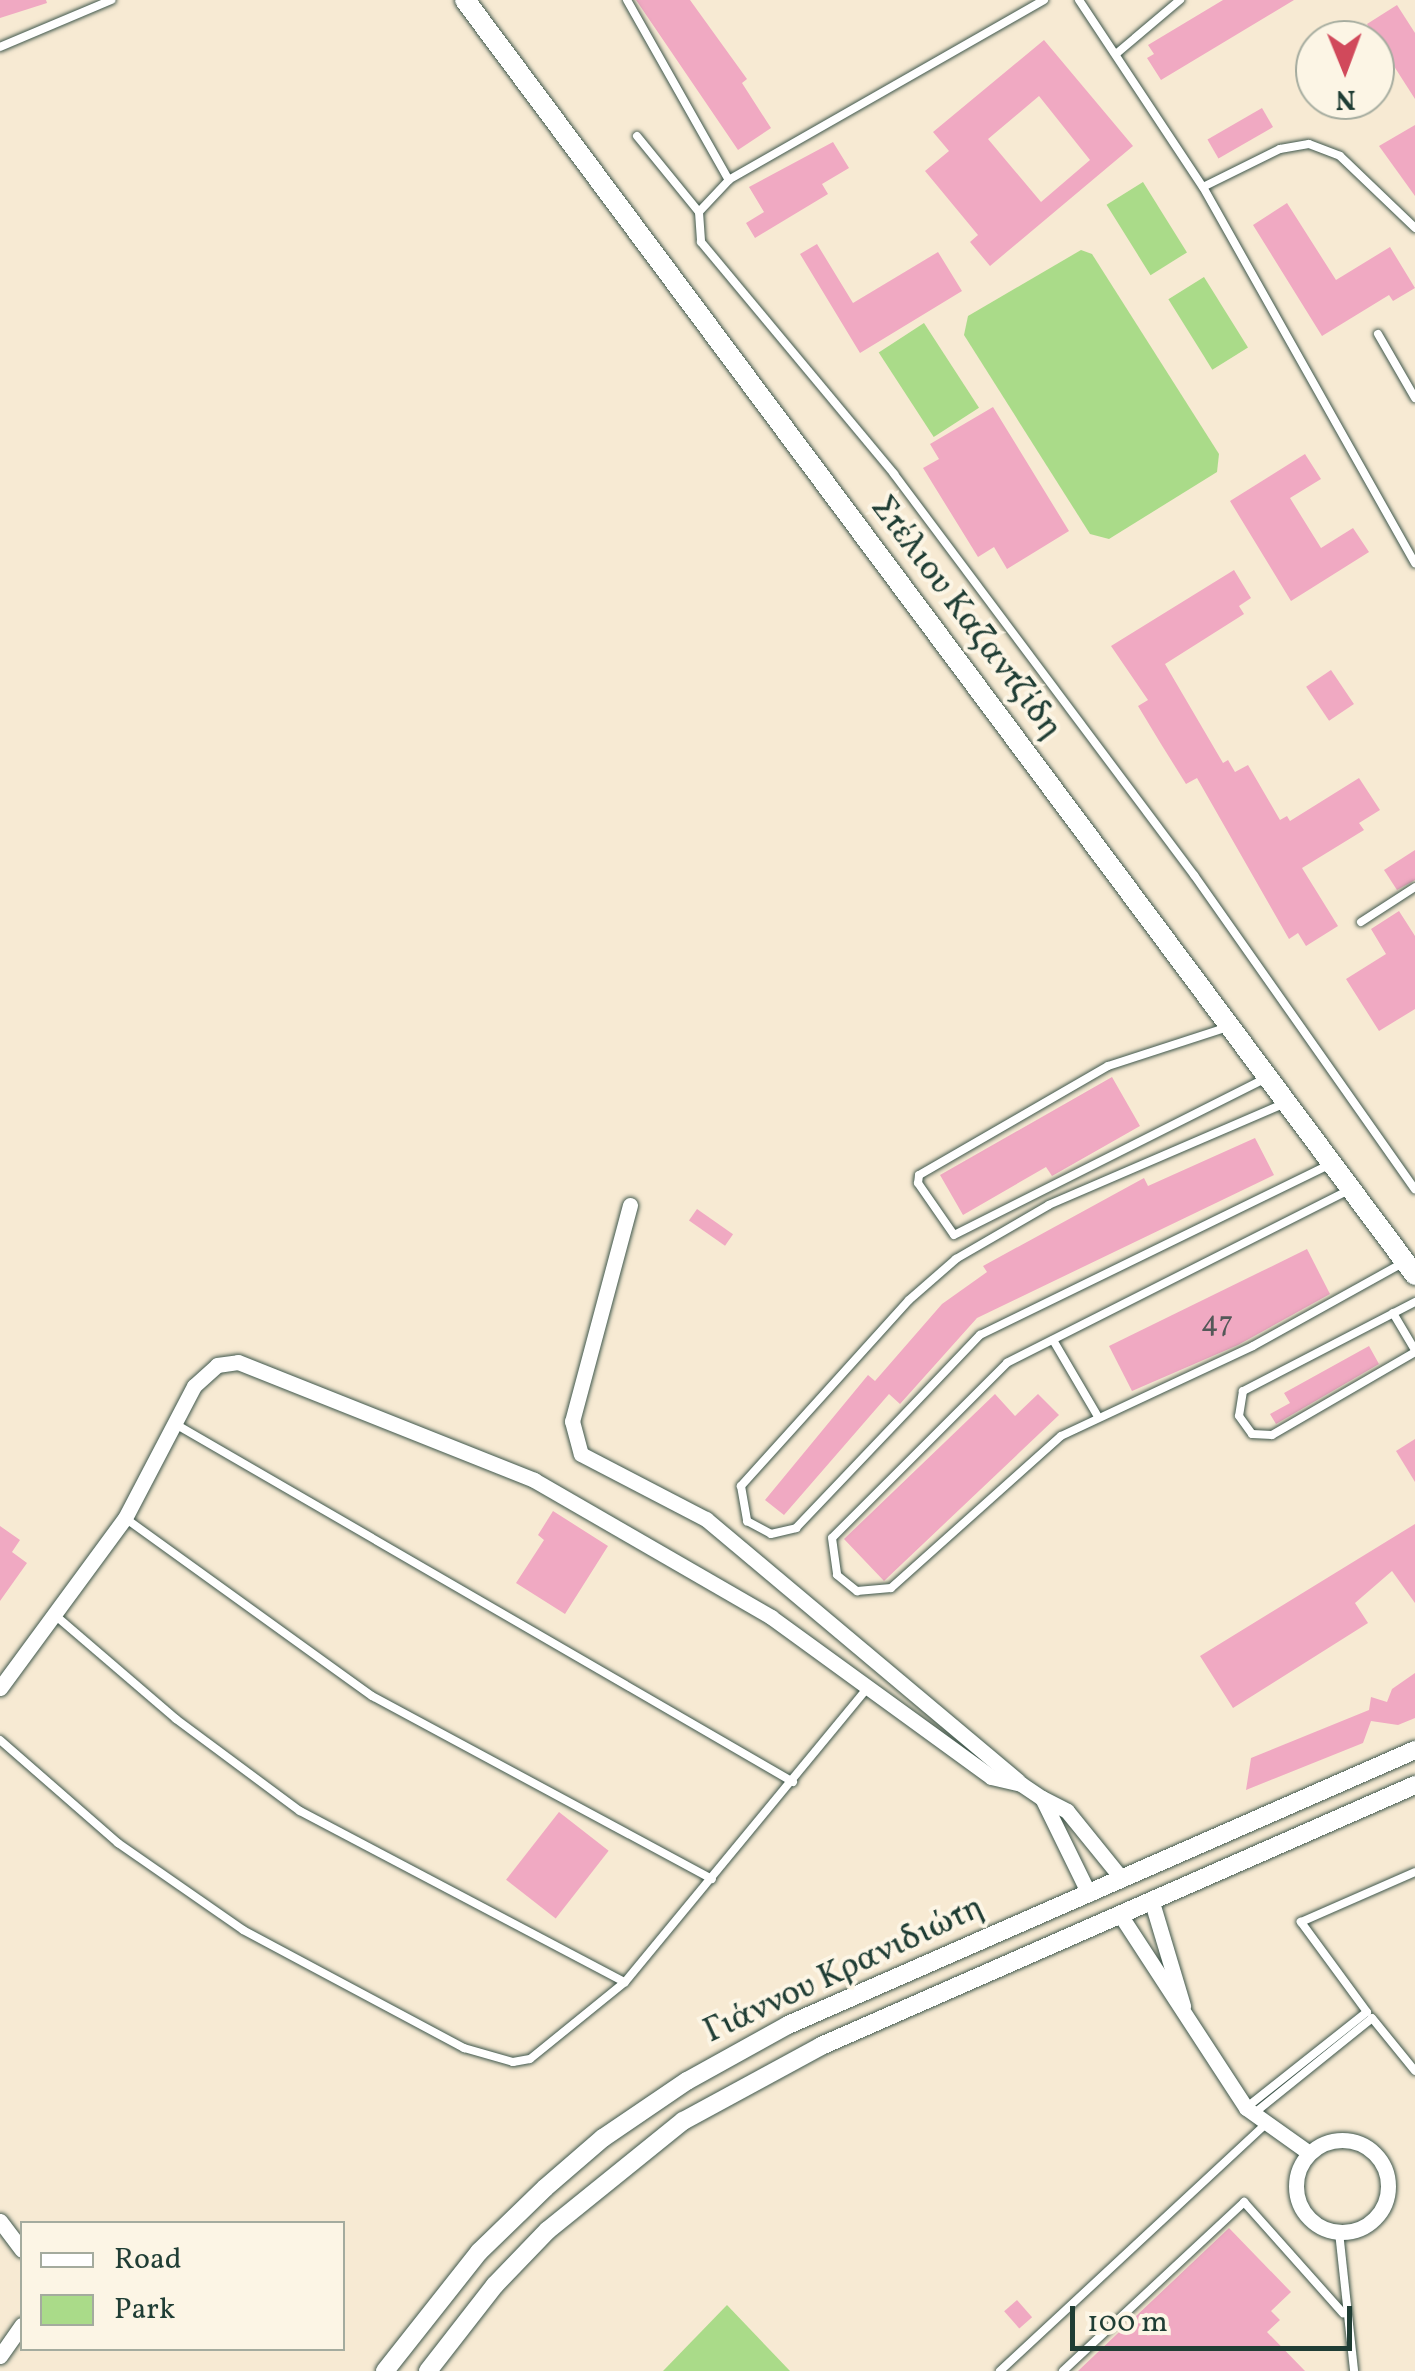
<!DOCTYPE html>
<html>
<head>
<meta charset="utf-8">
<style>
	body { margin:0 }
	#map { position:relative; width:1415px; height:2371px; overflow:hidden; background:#f7ead3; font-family:Vollkorn,serif }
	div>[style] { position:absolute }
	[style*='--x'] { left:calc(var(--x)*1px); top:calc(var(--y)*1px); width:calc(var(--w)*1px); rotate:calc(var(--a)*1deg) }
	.green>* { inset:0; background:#aadb89; transform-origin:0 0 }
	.building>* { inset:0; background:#f0a9c2; transform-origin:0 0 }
	.roads { filter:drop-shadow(0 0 2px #3f574c) drop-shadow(0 0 2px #3f574c) }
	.service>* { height:8px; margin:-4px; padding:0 4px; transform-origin:4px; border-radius:4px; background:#fff }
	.minor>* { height:15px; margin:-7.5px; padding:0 7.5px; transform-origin:7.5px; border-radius:7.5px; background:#fff }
	.minor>.ring { margin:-7.5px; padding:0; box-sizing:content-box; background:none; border:15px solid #fff; border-radius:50% }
	.tertiary>* { height:18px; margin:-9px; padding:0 9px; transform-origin:9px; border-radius:9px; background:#fff }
	.secondary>* { height:20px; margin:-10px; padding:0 10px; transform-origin:10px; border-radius:10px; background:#fff }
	span { translate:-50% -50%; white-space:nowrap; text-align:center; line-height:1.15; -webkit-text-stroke:8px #fcf5e5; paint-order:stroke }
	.number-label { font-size:30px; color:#535858 }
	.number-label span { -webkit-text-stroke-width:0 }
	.street-label { font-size:35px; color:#1f3d34 }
	.legend { position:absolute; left:20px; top:2221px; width:325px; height:130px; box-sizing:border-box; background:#fcf5e5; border:2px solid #a4ab9e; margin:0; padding:12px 18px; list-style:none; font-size:30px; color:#1f3d34 }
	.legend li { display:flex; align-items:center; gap:20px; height:50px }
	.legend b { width:50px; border:2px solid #a4ab9e }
	.north { position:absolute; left:1295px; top:20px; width:100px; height:100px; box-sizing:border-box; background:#fcf5e5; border:2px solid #a4ab9e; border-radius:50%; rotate:179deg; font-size:28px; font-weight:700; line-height:40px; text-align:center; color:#1f3d34 }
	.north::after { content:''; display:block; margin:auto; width:35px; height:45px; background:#d1495b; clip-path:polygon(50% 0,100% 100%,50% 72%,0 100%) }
	.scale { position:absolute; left:1070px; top:2306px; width:282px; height:45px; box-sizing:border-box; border:5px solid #1f3d34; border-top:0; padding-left:12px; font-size:30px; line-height:35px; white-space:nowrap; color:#1f3d34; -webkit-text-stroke:8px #fcf5e5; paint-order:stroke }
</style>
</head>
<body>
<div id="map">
	<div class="green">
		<i style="left:1143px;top:182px;width:83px;height:43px;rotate:58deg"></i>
		<i style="clip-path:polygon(1081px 250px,1092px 254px,1219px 454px,1217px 472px,1109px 539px,1090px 534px,964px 335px,968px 316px)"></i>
		<i style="left:1204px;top:277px;width:83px;height:42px;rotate:58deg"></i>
		<i style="left:924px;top:323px;width:101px;height:54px;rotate:57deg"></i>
		<i style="clip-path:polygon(727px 2305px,790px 2371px,663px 2371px)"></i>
	</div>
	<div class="building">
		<i style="clip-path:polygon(0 0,46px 0,47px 3px,0 18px)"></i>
		<i style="clip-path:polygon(636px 0,690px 0,747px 79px,742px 83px,771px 128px,738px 150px)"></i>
		<i style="clip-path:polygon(1223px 0,1294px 0,1161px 80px,1147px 58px,1154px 54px,1148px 45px)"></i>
		<i style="clip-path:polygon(1397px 5px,1415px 33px,1415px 99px,1367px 24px)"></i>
		<i style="clip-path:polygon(evenodd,1044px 40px,1133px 146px,990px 266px,970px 242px,978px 235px,925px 171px,949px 151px,933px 132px,1044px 40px,1039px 96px,1090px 160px,1041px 202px,988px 139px,1039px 96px)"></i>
		<i style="left:1262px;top:108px;width:22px;height:63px;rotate:60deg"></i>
		<i style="clip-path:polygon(1415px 125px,1415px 196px,1379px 146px)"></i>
		<i style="clip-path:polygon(833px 142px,849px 168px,822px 184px,828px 194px,755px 238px,746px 223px,764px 212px,749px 187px)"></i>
		<i style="clip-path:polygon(1287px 203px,1336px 280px,1390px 247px,1415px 288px,1393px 301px,1389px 295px,1322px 336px,1253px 225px)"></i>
		<i style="clip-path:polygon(817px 244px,853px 303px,938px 252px,962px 291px,860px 353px,800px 254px)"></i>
		<i style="clip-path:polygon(993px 407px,1069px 531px,1007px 569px,994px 547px,978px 557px,923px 468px,939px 459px,930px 444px)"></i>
		<i style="clip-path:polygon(1305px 454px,1321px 479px,1290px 498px,1321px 548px,1353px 528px,1369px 552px,1291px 601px,1230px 501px)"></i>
		<i style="clip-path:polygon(1234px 570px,1251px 598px,1239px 606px,1244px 614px,1165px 664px,1223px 763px,1228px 760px,1235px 772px,1248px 765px,1280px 820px,1287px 816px,1290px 821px,1359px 778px,1380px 810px,1359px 823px,1364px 830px,1302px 868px,1338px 926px,1306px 946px,1298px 933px,1289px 939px,1197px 778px,1186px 784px,1161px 744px,1138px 706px,1148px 700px,1111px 646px)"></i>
		<i style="left:1331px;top:670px;width:41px;height:30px;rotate:56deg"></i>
		<i style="clip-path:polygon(1415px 850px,1415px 880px,1397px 890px,1384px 870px)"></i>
		<i style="clip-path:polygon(1399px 911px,1415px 936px,1415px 1009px,1379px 1031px,1346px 979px,1386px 954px,1371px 929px)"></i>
		<i style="clip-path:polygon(1112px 1077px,1140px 1126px,1052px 1176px,1046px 1167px,963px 1215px,940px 1175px)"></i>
		<i style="clip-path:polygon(1255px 1138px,1274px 1175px,977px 1318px,900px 1404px,889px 1394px,784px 1515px,765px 1500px,868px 1375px,875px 1381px,942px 1304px,987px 1272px,983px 1266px,1144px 1178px,1148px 1186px)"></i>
		<i style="left:697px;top:1209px;width:44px;height:14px;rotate:35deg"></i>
		<i style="clip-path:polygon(1307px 1249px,1330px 1294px,1238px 1345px,1132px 1391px,1109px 1346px)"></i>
		<i style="clip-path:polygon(1369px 1346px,1379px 1364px,1276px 1424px,1270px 1414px,1290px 1403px,1284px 1393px)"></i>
		<i style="clip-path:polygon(995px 1394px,1015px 1416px,1038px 1394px,1059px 1415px,884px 1581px,844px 1539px)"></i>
		<i style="clip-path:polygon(1415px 1439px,1415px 1482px,1396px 1451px)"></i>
		<i style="clip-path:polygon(553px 1511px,608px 1546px,565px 1614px,516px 1583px,544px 1540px,538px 1535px)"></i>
		<i style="clip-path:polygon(1415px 1524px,1415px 1603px,1392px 1571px,1355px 1603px,1368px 1623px,1233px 1708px,1200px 1656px)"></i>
		<i style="clip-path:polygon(0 1526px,20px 1540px,12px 1552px,27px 1563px,0 1601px)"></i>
		<i style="clip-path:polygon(1415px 1673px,1415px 1718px,1398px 1725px,1371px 1721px,1363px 1743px,1246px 1790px,1251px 1758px,1369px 1710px,1371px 1697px,1387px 1702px,1392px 1689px)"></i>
		<i style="left:559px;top:1812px;width:63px;height:86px;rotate:38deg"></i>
		<i style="clip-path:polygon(1229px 2228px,1291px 2292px,1271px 2311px,1280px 2320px,1267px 2332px,1305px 2371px,1078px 2371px)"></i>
		<i style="left:1017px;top:2300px;width:23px;height:17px;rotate:49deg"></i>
	</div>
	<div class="roads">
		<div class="service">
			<i style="--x:627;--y:0;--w:207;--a:60.5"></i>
			<i style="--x:1044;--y:0;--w:363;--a:150.3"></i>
			<i style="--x:729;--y:180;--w:44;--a:133.2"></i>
			<i style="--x:699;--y:212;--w:30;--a:86"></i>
			<i style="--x:701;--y:242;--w:302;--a:50.2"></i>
			<i style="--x:894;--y:474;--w:501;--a:53.2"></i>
			<i style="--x:1194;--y:875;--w:384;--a:54.9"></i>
			<i style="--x:1079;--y:0;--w:224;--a:56.5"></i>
			<i style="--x:1203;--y:187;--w:432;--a:60.6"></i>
			<i style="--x:0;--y:47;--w:121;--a:-22.9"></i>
			<i style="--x:1116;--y:54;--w:84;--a:-40.2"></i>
			<i style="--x:637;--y:136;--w:98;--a:50.8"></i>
			<i style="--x:1203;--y:187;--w:86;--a:-26.3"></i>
			<i style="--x:1280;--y:149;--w:29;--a:-10"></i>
			<i style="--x:1309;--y:144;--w:33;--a:21"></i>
			<i style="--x:1340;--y:156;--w:104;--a:43.8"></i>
			<i style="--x:1378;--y:334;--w:74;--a:60"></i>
			<i style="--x:1361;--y:922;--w:64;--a:-32.9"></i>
			<i style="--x:1225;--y:1028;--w:123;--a:162"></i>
			<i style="--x:1108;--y:1066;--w:218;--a:150"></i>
			<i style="--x:919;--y:1175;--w:8;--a:97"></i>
			<i style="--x:918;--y:1183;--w:63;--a:55.3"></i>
			<i style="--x:954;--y:1235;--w:347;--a:-26.7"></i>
			<i style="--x:1283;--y:1104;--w:255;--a:156.7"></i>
			<i style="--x:1049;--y:1205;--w:108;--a:149.9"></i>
			<i style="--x:956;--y:1259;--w:62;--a:138.9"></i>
			<i style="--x:909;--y:1300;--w:251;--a:132.1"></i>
			<i style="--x:741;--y:1486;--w:36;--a:80"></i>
			<i style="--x:747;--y:1521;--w:27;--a:28"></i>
			<i style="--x:771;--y:1534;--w:26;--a:-13"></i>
			<i style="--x:796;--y:1528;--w:267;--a:-46.4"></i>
			<i style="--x:980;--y:1335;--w:387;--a:-26"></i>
			<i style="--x:1349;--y:1190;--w:383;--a:153.2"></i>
			<i style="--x:1007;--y:1363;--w:247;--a:135"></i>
			<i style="--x:832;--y:1538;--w:37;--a:82"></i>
			<i style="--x:837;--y:1575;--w:26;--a:39"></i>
			<i style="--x:857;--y:1591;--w:34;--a:-5"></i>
			<i style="--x:891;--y:1588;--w:228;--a:-41.8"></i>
			<i style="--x:1061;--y:1436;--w:212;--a:-25.1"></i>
			<i style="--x:1253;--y:1346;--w:169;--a:-29"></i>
			<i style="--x:1415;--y:1302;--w:194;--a:152.6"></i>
			<i style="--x:1243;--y:1391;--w:25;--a:99"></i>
			<i style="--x:1239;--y:1416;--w:22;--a:54"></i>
			<i style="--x:1252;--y:1434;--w:20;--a:3"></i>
			<i style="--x:1272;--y:1435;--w:165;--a:-30.1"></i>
			<i style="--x:1393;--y:1313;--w:43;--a:59.3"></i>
			<i style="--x:1053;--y:1340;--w:87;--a:59.6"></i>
			<i style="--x:177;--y:1425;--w:712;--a:30.09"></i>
			<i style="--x:125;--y:1518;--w:304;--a:35.8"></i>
			<i style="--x:372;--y:1696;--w:386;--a:28.3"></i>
			<i style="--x:56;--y:1616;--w:158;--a:40.6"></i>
			<i style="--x:176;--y:1719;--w:154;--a:36.6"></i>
			<i style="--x:300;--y:1811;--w:367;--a:27.8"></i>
			<i style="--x:0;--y:1740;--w:157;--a:41.1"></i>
			<i style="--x:118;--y:1843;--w:152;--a:34.8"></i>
			<i style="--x:243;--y:1930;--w:251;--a:28.1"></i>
			<i style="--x:464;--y:2048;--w:51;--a:15.9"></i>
			<i style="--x:513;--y:2062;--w:17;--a:-10"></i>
			<i style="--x:530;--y:2059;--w:122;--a:-39"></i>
			<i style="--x:625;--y:1982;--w:381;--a:-50.5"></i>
			<i style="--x:1247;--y:2107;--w:153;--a:-38.4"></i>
			<i style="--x:1367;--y:2012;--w:112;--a:-126.3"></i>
			<i style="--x:1301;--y:1922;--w:124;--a:-23.7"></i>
			<i style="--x:1252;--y:2115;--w:154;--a:-38.9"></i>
			<i style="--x:1372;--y:2018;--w:68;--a:50.9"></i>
			<i style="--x:1339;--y:2232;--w:140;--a:83.8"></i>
			<i style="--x:1000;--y:2371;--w:363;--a:-42.9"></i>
			<i style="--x:1063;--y:2371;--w:248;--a:-43"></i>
			<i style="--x:1244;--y:2202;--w:149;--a:48.3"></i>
		</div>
		<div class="minor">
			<i style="--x:630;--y:1205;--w:224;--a:105"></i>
			<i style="--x:572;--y:1421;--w:34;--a:75"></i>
			<i style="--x:581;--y:1454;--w:141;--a:27.5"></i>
			<i style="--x:706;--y:1519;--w:407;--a:40"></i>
			<i style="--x:0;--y:1688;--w:211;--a:-53.7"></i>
			<i style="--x:125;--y:1518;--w:149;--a:-62.4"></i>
			<i style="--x:194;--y:1386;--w:31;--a:-42"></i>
			<i style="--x:217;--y:1365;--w:21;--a:-8"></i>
			<i style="--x:238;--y:1362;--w:319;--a:21.7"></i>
			<i style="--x:534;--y:1480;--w:274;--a:30"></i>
			<i style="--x:771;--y:1617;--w:272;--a:36"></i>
			<i style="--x:991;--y:1777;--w:31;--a:13"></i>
			<i style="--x:1021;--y:1784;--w:25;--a:34"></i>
			<i style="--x:1042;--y:1798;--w:107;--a:63.9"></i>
			<i style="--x:1042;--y:1798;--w:28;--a:27"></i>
			<i style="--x:1067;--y:1811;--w:87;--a:51"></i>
			<i style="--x:1151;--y:1899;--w:112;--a:73.3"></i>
			<i style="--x:1119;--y:1913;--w:233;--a:56.9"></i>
			<i style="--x:1246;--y:2108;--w:77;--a:35.5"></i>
			<i class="ring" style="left:1296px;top:2140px;width:77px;height:77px"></i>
			<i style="--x:0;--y:2221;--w:36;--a:53"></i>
			<i style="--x:0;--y:2356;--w:38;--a:-55"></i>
		</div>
		<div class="tertiary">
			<i style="--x:385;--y:2371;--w:152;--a:-51.7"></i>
			<i style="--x:479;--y:2252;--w:92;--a:-44.1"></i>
			<i style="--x:545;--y:2188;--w:77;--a:-40.8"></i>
			<i style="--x:603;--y:2138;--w:102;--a:-34.2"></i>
			<i style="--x:687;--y:2081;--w:115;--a:-29"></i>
			<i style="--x:788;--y:2025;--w:685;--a:-23.68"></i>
			<i style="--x:428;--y:2371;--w:109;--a:-52.1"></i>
			<i style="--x:495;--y:2285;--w:76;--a:-46.1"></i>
			<i style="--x:548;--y:2230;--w:174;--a:-38.9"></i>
			<i style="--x:683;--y:2121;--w:157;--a:-28.5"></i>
			<i style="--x:821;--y:2046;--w:649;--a:-23.72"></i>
		</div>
		<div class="secondary">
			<i style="--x:465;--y:0;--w:1590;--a:53.31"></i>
		</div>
	</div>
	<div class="number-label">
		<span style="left:1217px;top:1323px">47</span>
	</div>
	<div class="street-label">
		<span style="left:966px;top:618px;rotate:53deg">Στέλιου Καζαντζίδη</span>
		<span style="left:844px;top:1970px;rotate:-25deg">Γιάννου Κρανιδιώτη</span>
	</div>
	<ul class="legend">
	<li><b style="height:12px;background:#fff"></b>Road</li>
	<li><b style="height:28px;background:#aadb89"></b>Park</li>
	</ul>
	<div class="north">N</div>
	<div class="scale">100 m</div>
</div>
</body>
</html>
